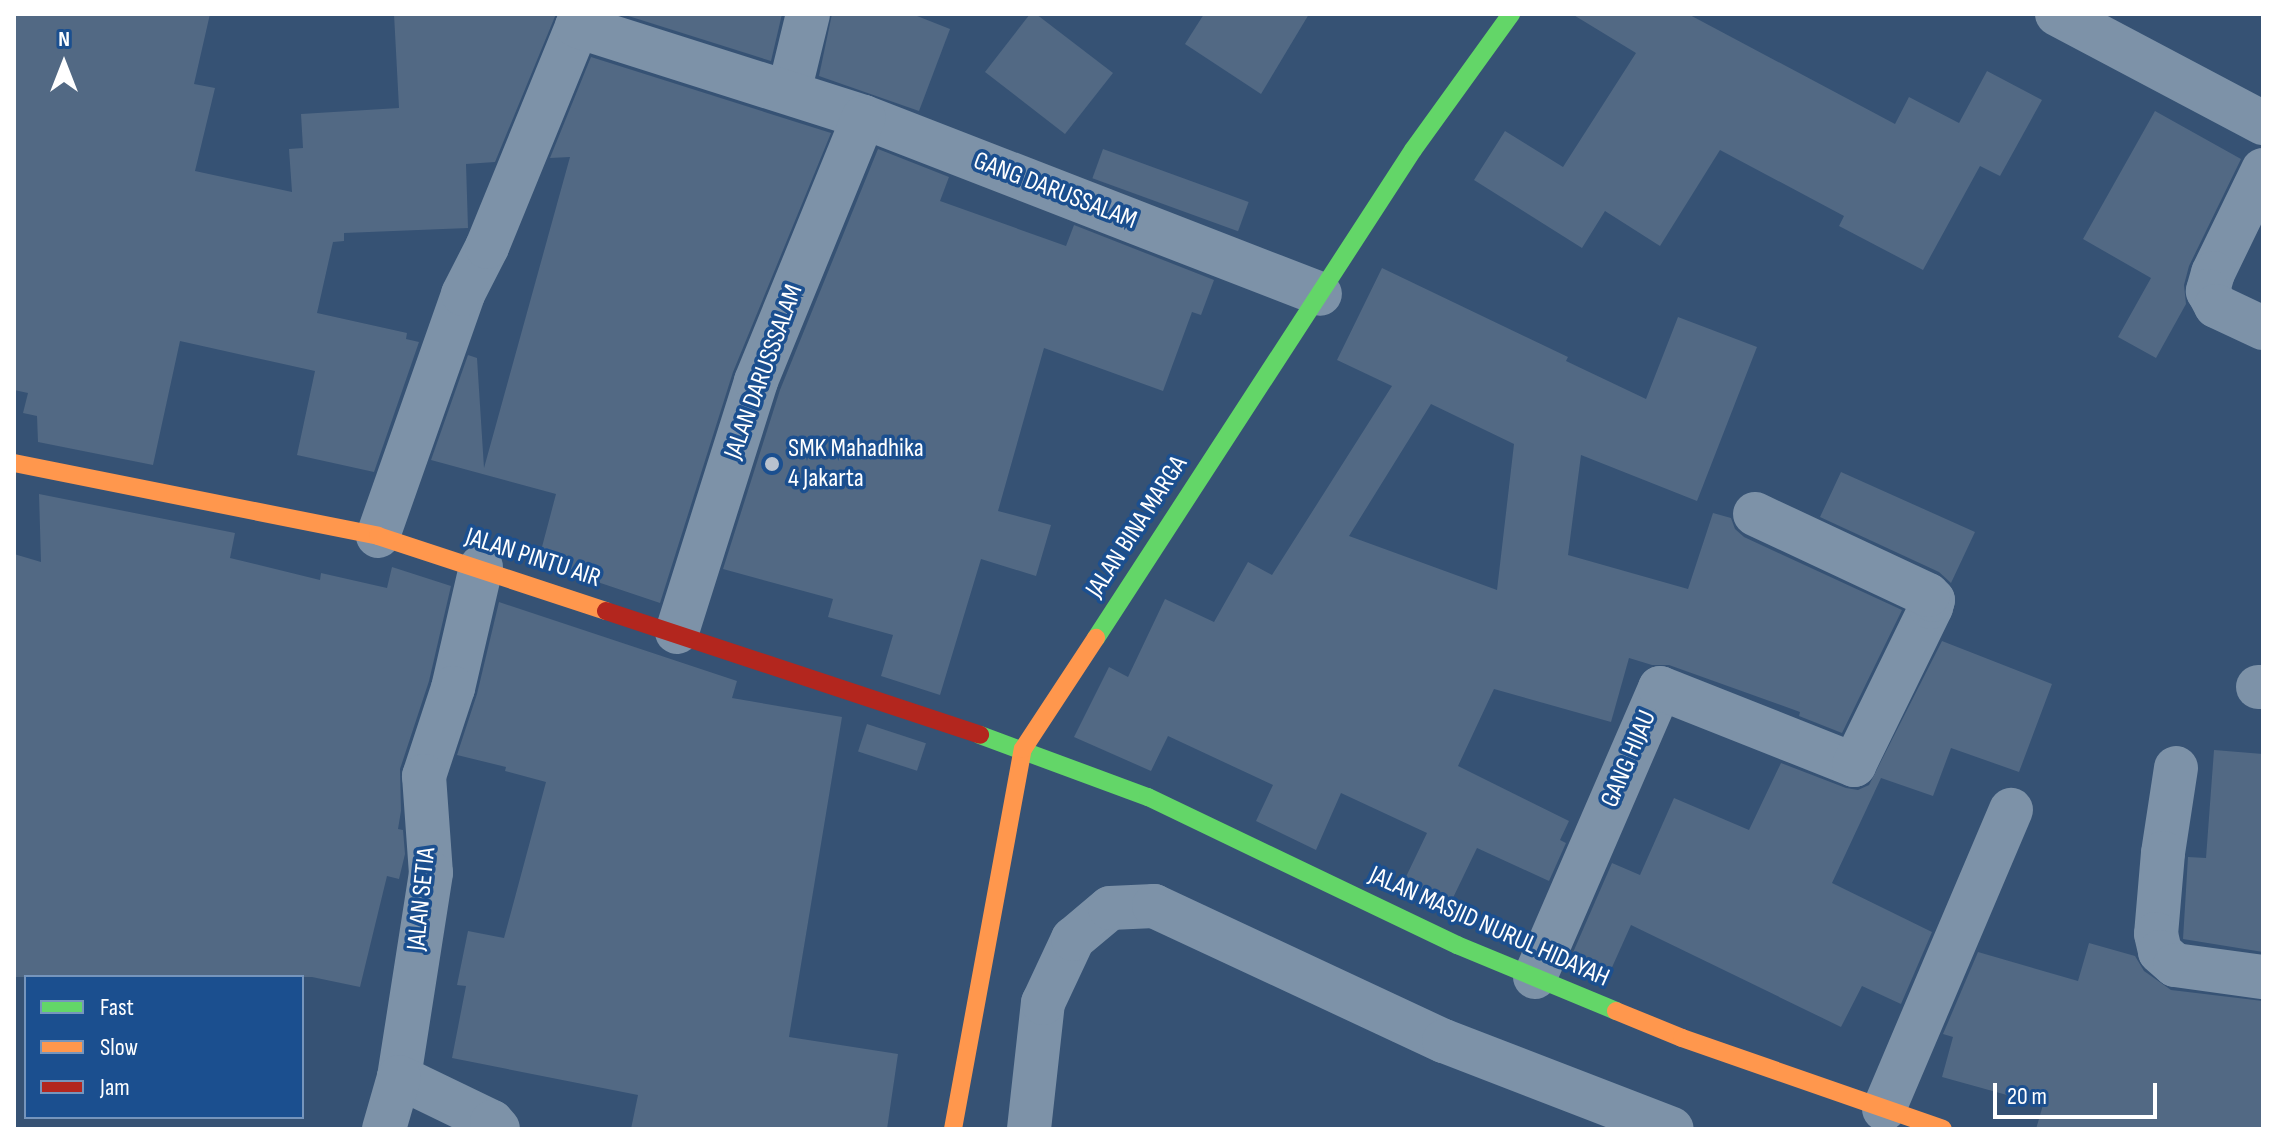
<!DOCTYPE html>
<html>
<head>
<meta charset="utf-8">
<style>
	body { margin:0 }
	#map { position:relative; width:2277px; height:1143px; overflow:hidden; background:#365274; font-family:"Sofia Sans Condensed",sans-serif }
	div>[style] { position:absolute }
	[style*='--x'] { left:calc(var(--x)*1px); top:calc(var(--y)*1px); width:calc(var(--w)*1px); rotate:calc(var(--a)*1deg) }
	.building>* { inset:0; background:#526984; transform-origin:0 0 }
	.street>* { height:44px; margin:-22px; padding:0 22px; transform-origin:22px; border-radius:22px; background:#7d92a8 }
	.fast>* { height:18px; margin:-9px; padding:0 9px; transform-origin:9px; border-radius:9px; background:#63d668 }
	.slow>* { height:18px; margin:-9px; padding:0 9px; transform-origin:9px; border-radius:9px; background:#ff974d }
	.jam>* { height:18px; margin:-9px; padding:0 9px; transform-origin:9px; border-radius:9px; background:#b3261e }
	.dots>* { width:22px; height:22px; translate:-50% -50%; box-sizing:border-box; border:4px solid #1b4f8f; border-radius:50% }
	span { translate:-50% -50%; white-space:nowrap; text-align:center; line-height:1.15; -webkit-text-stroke:7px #1b4f8f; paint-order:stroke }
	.street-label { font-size:26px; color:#fff }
	.poi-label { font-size:26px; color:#fff }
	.left { translate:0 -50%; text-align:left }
	.frame { position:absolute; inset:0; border:16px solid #fff; pointer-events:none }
	.legend { position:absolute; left:24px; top:975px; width:280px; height:144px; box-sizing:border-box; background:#1b4f8f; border:2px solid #7695bc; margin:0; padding:10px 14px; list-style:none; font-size:24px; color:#fff }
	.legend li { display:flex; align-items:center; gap:16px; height:40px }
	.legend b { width:40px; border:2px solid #7695bc }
	.north { position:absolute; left:24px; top:24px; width:80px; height:80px; -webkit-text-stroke:6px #1b4f8f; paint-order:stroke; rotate:0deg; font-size:22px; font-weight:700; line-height:32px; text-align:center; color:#fff }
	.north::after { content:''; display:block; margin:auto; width:28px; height:36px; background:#fff; clip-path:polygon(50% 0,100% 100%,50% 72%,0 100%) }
	.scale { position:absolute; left:1993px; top:1083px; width:164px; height:36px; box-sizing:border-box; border:4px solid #fff; border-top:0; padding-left:10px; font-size:24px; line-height:28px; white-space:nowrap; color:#fff; -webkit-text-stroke:6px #1b4f8f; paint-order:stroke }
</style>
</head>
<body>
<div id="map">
	<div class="building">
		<i style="clip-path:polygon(14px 14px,210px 14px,194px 84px,215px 88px,195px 171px,292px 192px,289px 149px,303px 148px,301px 114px,399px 108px,394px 14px,556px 14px,495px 162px,466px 164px,468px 228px,344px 233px,344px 241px,333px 242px,317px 313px,407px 333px,406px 339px,419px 342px,374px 472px,297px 455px,315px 371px,180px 341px,153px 465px,38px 442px,37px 416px,23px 413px,28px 393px,14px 390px)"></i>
		<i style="clip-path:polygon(622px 14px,782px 14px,771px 61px)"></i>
		<i style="clip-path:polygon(832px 14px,912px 14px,950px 29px,919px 111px,819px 76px)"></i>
		<i style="clip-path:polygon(1030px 14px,1036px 14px,1113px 73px,1065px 134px,985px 72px)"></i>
		<i style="clip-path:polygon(1204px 14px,1309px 14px,1261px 94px,1185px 44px)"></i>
		<i style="clip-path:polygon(1572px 14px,1688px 14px,1895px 124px,1909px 97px,1959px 123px,1987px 71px,2042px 100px,2000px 176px,1980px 166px,1923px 270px,1839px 226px,1844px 216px,1720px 150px,1660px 246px,1605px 211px,1582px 248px,1474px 180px,1505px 131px,1563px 167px,1636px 53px)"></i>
		<i style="clip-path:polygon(591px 57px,831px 133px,733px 372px,660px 603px,538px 562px,556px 494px,431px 460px,468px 355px,477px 358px,484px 468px,570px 157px,550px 158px)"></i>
		<i style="clip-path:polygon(2155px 111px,2241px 159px,2189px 266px,2184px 285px,2186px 304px,2156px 358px,2118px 337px,2151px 278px,2083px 239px)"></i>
		<i style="clip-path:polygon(878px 149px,949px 177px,940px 201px,1066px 246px,1074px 225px,1214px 280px,1201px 315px,1192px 312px,1163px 391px,1044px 348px,998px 511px,1051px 525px,1036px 576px,981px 559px,940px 695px,881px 676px,893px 635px,828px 617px,833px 599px,723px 569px,780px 390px)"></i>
		<i style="left:1103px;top:149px;width:155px;height:31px;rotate:20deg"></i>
		<i style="clip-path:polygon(evenodd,1382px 268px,1568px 357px,1566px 361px,1646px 399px,1678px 317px,1757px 347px,1697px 501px,1581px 455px,1568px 555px,1688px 589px,1713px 513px,1731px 518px,1735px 529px,1744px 537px,1902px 610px,1842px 733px,1799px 716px,1800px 712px,1669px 665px,1652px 665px,1629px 658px,1611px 722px,1494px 689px,1458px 766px,1569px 821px,1560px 840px,1566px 843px,1549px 881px,1477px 848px,1450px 904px,1403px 883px,1427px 833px,1341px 793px,1316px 850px,1256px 821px,1273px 785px,1168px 736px,1151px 771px,1074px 737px,1109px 667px,1128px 677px,1165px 599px,1214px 622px,1248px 562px,1272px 575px,1392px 386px,1337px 360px,1382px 268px,1431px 404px,1514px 444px,1497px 590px,1349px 536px,1431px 404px)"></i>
		<i style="clip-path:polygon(1841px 472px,1975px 532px,1951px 583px,1939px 572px,1820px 517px)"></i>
		<i style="clip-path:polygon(39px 494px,235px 533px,230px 558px,320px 580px,321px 573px,387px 588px,392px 567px,451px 586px,429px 681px,400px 769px,401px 811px,398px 829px,403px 830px,405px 854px,399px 879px,387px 876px,360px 987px,312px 977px,14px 977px,14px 554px,41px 562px)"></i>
		<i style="clip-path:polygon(499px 602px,737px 681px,732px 698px,842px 717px,789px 1037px,898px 1054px,887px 1129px,631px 1129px,638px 1095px,452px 1058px,466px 986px,457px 985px,468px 931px,504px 938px,546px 782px,505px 771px,506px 767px,457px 755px,477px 694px)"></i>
		<i style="clip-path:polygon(1942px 641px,2052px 684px,2019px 772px,1951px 748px,1933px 796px,1881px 778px,1832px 883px,1932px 932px,1901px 1004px,1862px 986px,1841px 1027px,1631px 925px,1609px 974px,1571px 957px,1612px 863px,1640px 875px,1674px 798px,1749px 830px,1781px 763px,1846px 788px,1858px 790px,1869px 785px)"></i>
		<i style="left:867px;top:724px;width:62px;height:29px;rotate:18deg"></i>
		<i style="clip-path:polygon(2214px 750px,2263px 754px,2263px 952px,2183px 939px,2188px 857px,2206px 858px)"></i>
		<i style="clip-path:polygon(2089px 943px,2135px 956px,2144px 971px,2171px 990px,2263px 1001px,2263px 1129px,2036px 1129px,2043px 1105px,1942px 1077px,1953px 1037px,1943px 1034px,1978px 952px,2078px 981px)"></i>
	</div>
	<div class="street">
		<i style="--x:2057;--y:14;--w:233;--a:27.9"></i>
		<i style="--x:789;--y:92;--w:80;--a:-76.3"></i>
		<i style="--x:2263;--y:170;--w:114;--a:115.9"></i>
		<i style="--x:2213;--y:273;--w:19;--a:106"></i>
		<i style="--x:2208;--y:291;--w:17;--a:62"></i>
		<i style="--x:2216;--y:306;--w:52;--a:25.1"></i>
		<i style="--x:378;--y:536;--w:256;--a:-70.6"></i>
		<i style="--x:463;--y:294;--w:53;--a:-62.9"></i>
		<i style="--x:487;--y:247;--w:239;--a:-67.8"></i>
		<i style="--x:577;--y:26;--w:301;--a:17.6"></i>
		<i style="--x:864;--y:117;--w:489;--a:21.2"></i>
		<i style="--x:481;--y:567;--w:124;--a:103"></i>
		<i style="--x:453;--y:688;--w:93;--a:108.2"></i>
		<i style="--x:424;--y:776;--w:97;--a:85.9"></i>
		<i style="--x:431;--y:873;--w:206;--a:98.9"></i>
		<i style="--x:399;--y:1077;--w:103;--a:25.8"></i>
		<i style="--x:492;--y:1122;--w:9;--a:49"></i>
		<i style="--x:677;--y:632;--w:263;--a:-72.5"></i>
		<i style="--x:756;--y:381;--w:285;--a:-67.8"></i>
		<i style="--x:2258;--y:687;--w:5;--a:0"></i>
		<i style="--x:2176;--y:768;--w:86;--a:98.7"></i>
		<i style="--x:2163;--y:853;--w:81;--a:94.9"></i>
		<i style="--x:2156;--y:934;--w:18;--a:77"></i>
		<i style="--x:2160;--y:952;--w:20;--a:41"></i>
		<i style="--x:2175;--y:965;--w:89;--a:7.8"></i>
		<i style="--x:1535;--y:977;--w:315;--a:-66.6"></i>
		<i style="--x:1660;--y:688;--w:209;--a:21.6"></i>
		<i style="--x:1854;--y:765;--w:176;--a:-64"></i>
		<i style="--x:1931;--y:607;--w:7;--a:-74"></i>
		<i style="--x:1933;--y:600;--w:7;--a:-135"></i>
		<i style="--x:1928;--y:595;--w:191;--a:-154.9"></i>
		<i style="--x:1884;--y:1109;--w:325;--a:-67"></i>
		<i style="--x:384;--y:1129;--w:54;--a:-73.9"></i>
		<i style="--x:1029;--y:1129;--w:127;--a:-83.7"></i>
		<i style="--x:1043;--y:1003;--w:71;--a:-64.9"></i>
		<i style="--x:1073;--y:939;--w:48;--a:-40"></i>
		<i style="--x:1110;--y:908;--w:44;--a:-2.6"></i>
		<i style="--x:1154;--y:906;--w:320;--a:25"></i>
		<i style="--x:1444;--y:1041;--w:244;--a:21.1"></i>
	</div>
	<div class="fast">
		<i style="--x:1096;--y:638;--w:582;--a:-56.99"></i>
		<i style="--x:1413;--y:150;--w:168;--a:-54.2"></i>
		<i style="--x:980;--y:735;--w:179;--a:20.3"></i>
		<i style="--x:1148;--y:797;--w:343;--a:25.6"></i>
		<i style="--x:1457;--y:945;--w:172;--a:22.5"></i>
	</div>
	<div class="slow">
		<i style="--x:14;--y:463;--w:371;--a:11.3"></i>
		<i style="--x:378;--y:536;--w:240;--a:18.2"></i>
		<i style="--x:1616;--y:1011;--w:71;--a:22.2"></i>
		<i style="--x:1682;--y:1038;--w:276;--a:19.2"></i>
		<i style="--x:953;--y:1129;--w:386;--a:-79.6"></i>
		<i style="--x:1023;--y:749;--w:133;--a:-56.7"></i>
	</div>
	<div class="jam">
		<i style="--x:606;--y:611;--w:394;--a:18.3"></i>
	</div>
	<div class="dots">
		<i style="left:772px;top:464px;background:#b9c2ce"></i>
	</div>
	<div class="street-label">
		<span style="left:1055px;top:191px;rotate:21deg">GANG DARUSSALAM</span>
		<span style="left:764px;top:372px;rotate:-70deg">JALAN DARUSSSALAM</span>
		<span style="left:1137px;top:527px;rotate:-57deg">JALAN BINA MARGA</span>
		<span style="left:533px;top:558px;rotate:18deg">JALAN PINTU AIR</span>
		<span style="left:1629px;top:759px;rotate:-67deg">GANG HIJAU</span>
		<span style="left:422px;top:899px;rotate:-84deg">JALAN SETIA</span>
		<span style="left:1489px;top:927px;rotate:24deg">JALAN MASJID NURUL HIDAYAH</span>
	</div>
	<div class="poi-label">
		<span class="left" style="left:788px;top:464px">SMK Mahadhika<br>4 Jakarta</span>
	</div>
	<div class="frame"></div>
	<ul class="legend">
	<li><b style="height:10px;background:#63d668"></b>Fast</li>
	<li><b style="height:10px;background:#ff974d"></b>Slow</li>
	<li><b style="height:10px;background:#b3261e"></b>Jam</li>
	</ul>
	<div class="north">N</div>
	<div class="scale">20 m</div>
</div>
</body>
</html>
